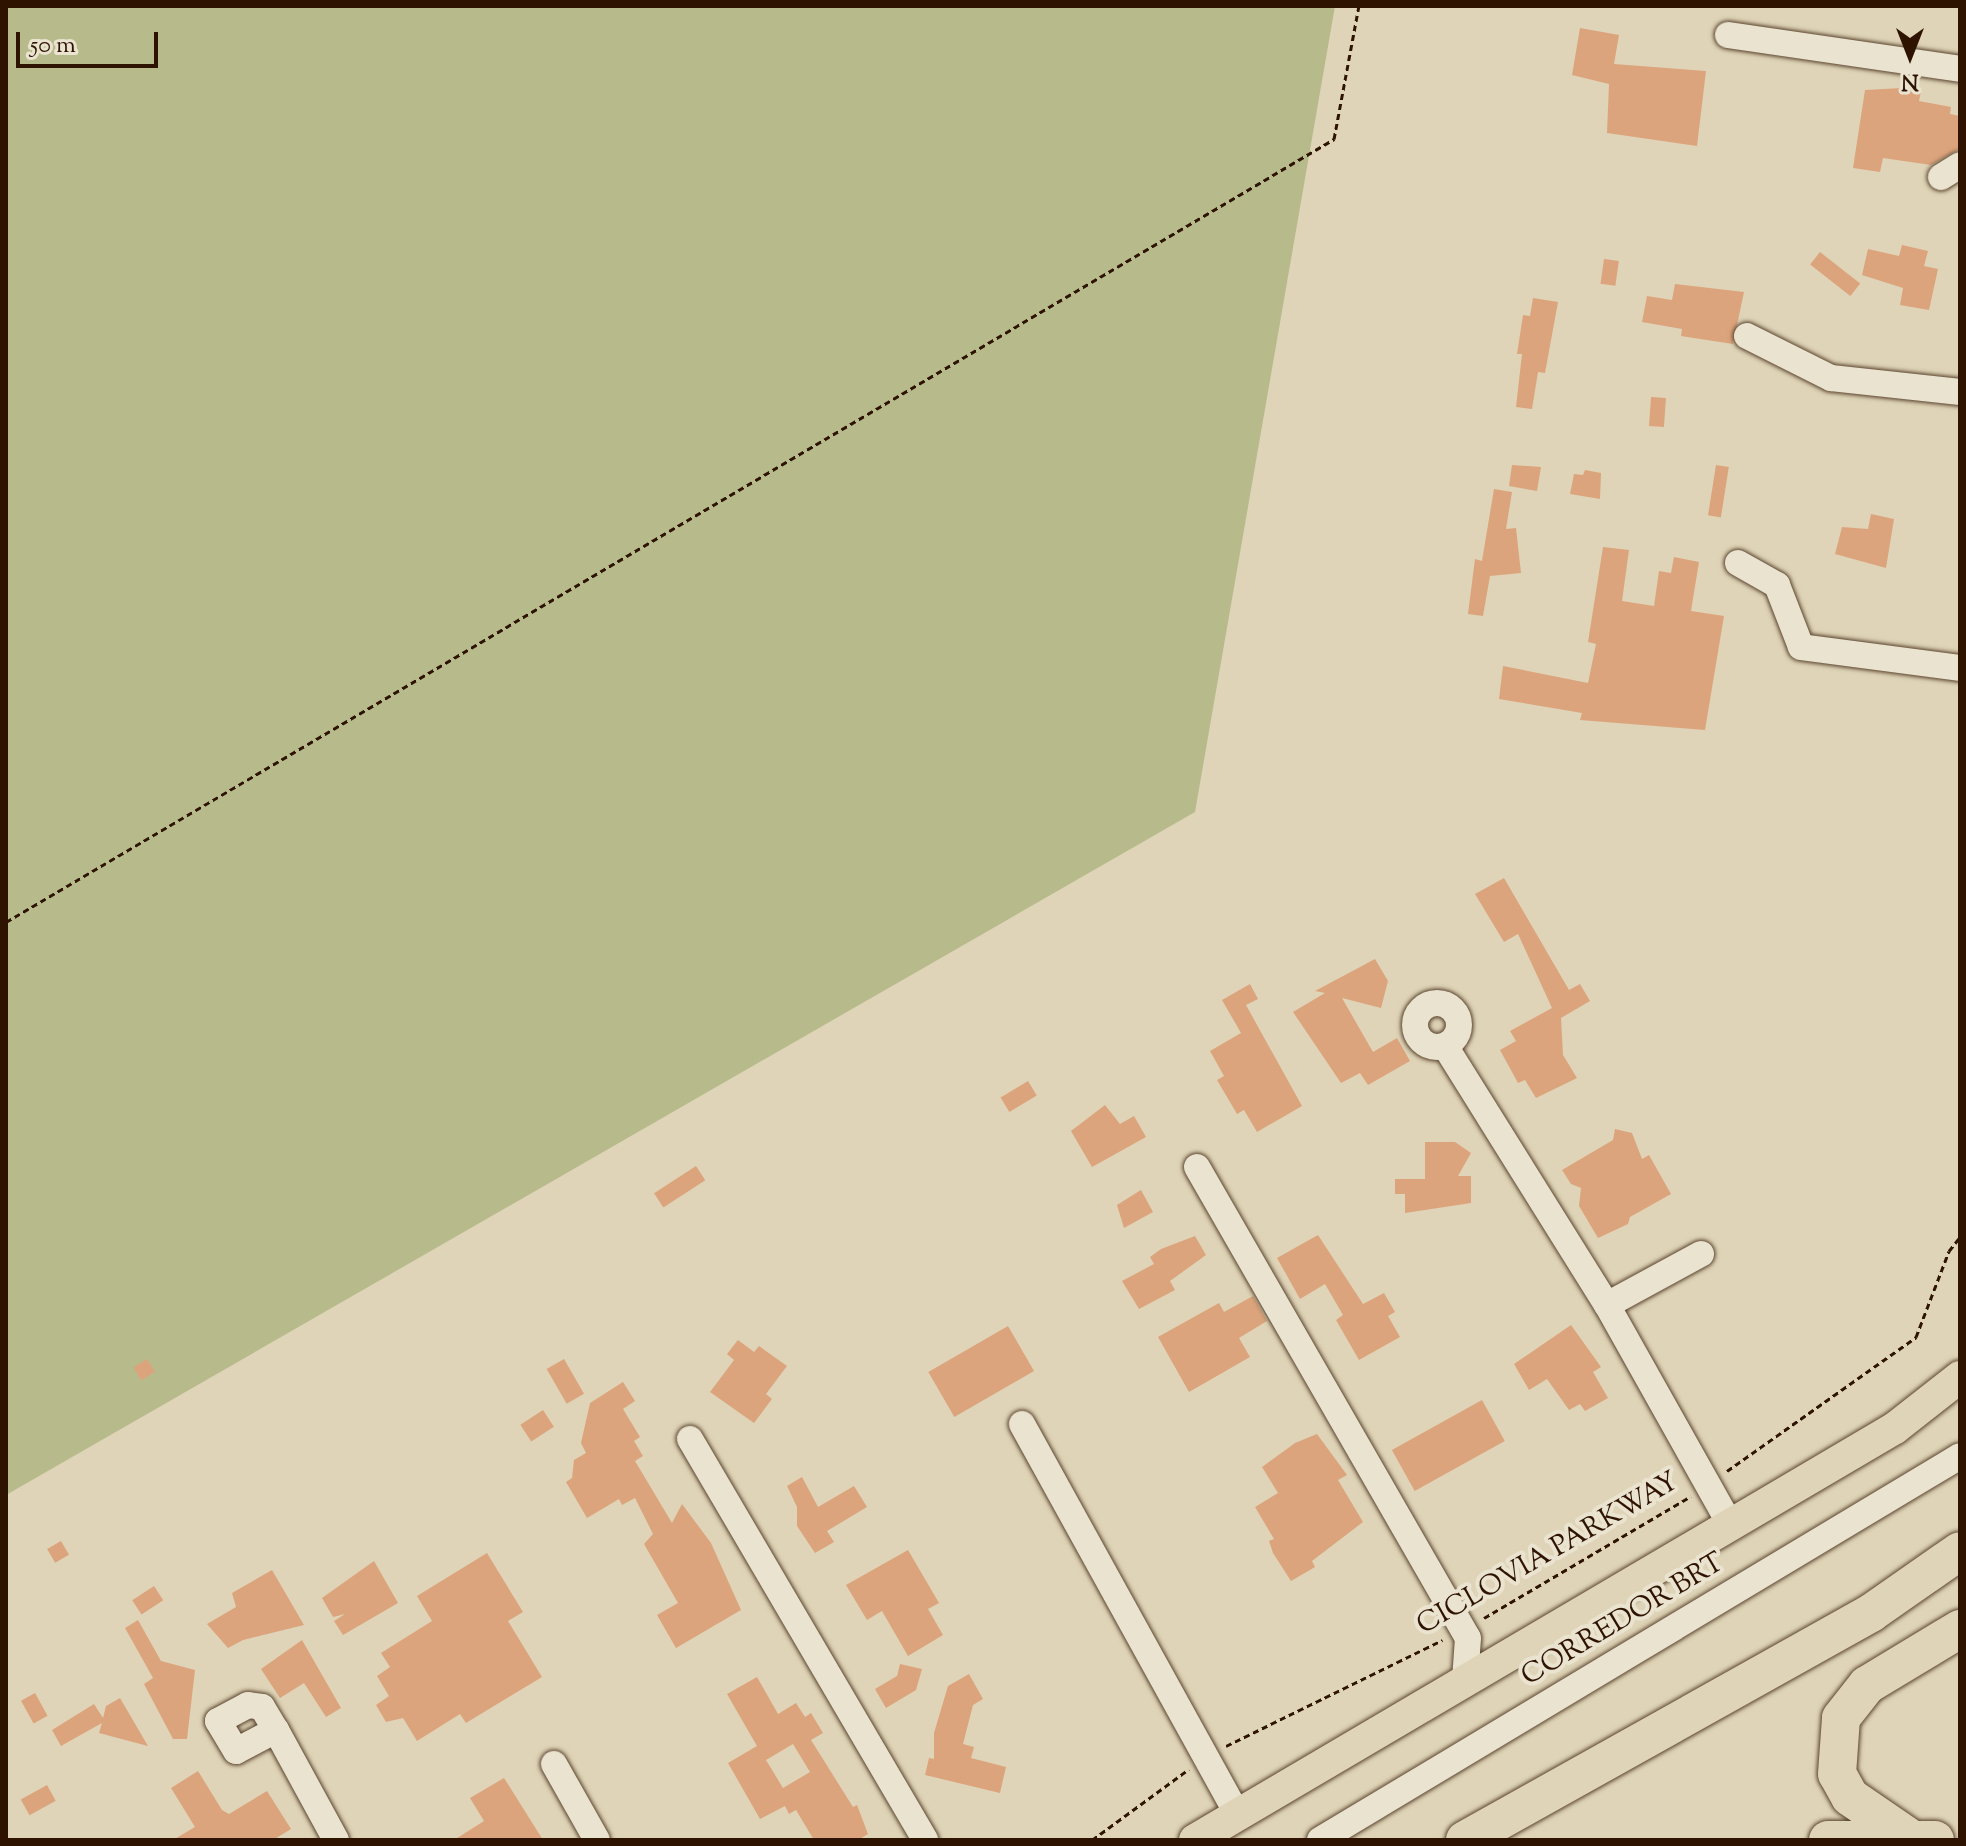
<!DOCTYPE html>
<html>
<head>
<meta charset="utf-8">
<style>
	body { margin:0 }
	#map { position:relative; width:1966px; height:1846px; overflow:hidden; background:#dfd4b7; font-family:"Sorts Mill Goudy",serif }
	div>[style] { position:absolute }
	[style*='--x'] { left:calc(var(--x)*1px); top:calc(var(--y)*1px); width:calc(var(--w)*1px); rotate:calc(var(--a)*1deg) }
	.green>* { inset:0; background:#b7bb8b }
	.building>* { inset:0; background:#dca47c; transform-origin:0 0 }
	.path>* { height:3px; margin-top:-1.5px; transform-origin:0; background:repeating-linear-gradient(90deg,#2e1400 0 6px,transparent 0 10px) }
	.roads { filter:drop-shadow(0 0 2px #5a442e) drop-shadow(0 0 2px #5a442e) }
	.minor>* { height:26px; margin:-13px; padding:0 13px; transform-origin:13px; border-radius:13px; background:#eae3d0 }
	.minor>.ring { margin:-13px; padding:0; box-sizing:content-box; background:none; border:26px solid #eae3d0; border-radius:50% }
	.major>* { height:32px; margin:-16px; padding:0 16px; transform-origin:16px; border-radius:16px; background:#dfd4b7 }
	.highway>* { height:38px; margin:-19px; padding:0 19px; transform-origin:19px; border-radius:19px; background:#dfd4b7 }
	span { translate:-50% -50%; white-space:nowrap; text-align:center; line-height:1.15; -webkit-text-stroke:8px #eae3d0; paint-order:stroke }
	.street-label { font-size:28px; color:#2e1400 }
	.frame { position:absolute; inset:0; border:8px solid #2e1400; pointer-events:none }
	.north { position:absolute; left:1870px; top:16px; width:80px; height:80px; -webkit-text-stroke:6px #eae3d0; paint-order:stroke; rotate:180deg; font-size:22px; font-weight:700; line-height:32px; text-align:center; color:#2e1400 }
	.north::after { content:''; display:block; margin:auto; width:28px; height:36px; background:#2e1400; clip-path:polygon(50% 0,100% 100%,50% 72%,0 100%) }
	.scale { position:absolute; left:16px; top:32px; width:142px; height:36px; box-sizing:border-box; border:4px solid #2e1400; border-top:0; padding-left:10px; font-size:24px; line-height:28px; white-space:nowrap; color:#2e1400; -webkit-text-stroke:6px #eae3d0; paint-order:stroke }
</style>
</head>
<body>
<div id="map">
	<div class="green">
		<i style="clip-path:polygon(6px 6px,1335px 6px,1195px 812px,6px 1495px)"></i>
	</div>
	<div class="building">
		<i style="clip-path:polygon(1580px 28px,1619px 35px,1614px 64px,1706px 71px,1697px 146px,1607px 133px,1609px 84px,1572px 75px)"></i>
		<i style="clip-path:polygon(1902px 88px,1921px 91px,1919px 101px,1951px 107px,1950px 114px,1960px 116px,1959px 149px,1931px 165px,1883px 158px,1880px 172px,1853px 168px,1865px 90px)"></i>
		<i style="clip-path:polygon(1902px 245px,1928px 251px,1924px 266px,1938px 269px,1929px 310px,1900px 305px,1903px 288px,1862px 275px,1868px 249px,1899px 256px)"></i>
		<i style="left:1820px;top:252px;width:51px;height:16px;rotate:38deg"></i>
		<i style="left:1604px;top:259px;width:15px;height:25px;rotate:8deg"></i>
		<i style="clip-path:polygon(1675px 284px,1744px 292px,1733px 344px,1681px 336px,1682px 329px,1642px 322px,1647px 296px,1672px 300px)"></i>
		<i style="clip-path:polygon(1533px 298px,1558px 302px,1545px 373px,1538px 372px,1532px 409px,1516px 407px,1522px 354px,1517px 354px,1523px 315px,1530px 316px)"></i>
		<i style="left:1651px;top:397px;width:15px;height:29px;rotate:4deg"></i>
		<i style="clip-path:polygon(1512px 465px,1541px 467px,1537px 491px,1509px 486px)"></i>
		<i style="left:1716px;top:465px;width:13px;height:51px;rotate:9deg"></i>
		<i style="clip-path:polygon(1585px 470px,1601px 473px,1600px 499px,1570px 494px,1574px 474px,1583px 475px)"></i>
		<i style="clip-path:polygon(1494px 489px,1512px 492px,1506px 529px,1516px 528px,1521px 573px,1490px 576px,1483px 616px,1468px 614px,1475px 559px,1482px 561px)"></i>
		<i style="clip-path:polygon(1871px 514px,1894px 519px,1886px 568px,1835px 554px,1842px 527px,1868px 529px)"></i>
		<i style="clip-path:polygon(1603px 547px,1629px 550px,1622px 601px,1654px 606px,1659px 571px,1671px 573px,1674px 557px,1699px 562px,1691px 611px,1724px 616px,1705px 730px,1580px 720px,1582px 713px,1499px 699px,1503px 666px,1588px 683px,1596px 644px,1588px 642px)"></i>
		<i style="clip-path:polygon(1504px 878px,1569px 990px,1580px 984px,1590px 1001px,1561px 1018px,1563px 1055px,1577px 1078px,1536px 1098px,1525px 1080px,1518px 1083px,1500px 1050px,1516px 1041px,1510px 1031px,1552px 1008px,1518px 934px,1504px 942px,1475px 894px)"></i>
		<i style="clip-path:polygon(1375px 959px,1388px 981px,1381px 1008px,1342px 998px,1373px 1052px,1397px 1038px,1410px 1061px,1368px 1085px,1360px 1073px,1341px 1083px,1293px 1012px,1325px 993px,1315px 991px)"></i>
		<i style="clip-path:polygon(1250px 984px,1258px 999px,1246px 1005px,1302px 1106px,1257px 1132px,1244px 1110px,1237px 1114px,1217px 1080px,1224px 1076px,1210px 1051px,1241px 1033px,1222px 1000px)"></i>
		<i style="left:1028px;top:1081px;width:17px;height:32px;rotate:59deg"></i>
		<i style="clip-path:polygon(1105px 1105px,1120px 1124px,1134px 1116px,1146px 1137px,1092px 1167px,1071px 1131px)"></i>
		<i style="clip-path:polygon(1615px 1129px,1632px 1133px,1642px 1159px,1649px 1155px,1671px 1194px,1630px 1217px,1628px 1224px,1598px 1238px,1579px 1206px,1581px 1188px,1571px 1184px,1562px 1170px,1613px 1140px)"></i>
		<i style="clip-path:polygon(1425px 1142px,1455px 1142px,1471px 1153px,1458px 1176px,1471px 1176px,1471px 1203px,1405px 1213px,1405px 1194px,1395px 1194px,1395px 1179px,1425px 1179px)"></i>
		<i style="left:696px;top:1166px;width:17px;height:50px;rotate:57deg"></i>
		<i style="clip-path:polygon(1141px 1190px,1153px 1212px,1124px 1228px,1117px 1205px)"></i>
		<i style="clip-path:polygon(1318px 1235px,1363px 1304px,1384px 1293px,1395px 1312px,1388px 1316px,1400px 1337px,1359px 1360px,1336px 1320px,1343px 1315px,1325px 1284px,1300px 1299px,1277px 1258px)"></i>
		<i style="clip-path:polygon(1195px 1236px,1206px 1255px,1170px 1281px,1175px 1290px,1139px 1309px,1122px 1281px,1154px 1264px,1150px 1257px,1161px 1249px)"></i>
		<i style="clip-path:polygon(1253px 1296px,1267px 1321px,1239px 1338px,1250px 1357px,1189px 1392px,1158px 1337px,1219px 1303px,1224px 1312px)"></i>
		<i style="clip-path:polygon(1571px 1325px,1601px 1367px,1593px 1372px,1608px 1398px,1585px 1411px,1580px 1404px,1569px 1410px,1547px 1379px,1529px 1390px,1514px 1364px)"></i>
		<i style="left:1008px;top:1326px;width:52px;height:92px;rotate:60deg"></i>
		<i style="clip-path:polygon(738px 1340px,754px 1352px,759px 1346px,787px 1366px,766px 1394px,772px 1399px,754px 1423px,710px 1392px,734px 1360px,727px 1354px)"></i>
		<i style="left:147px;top:1359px;width:15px;height:16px;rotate:58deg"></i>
		<i style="left:564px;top:1359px;width:40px;height:20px;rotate:60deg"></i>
		<i style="clip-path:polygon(623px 1382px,635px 1401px,623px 1409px,640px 1437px,634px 1441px,643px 1456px,635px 1461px,672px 1523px,682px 1504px,711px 1543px,741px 1610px,676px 1648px,657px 1615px,678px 1603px,644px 1544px,653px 1534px,635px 1498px,622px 1505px,619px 1499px,587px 1518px,566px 1482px,572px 1478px,574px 1460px,586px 1453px,581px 1443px,590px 1403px)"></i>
		<i style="left:1482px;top:1400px;width:47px;height:103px;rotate:61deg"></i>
		<i style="left:543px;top:1410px;width:20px;height:27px;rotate:57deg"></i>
		<i style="clip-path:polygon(1317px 1434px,1347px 1475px,1338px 1480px,1363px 1522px,1312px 1561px,1315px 1567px,1291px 1581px,1273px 1553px,1269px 1541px,1274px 1539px,1255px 1507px,1278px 1493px,1262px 1467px,1295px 1443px)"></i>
		<i style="clip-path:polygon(802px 1477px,818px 1507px,854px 1486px,867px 1507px,827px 1531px,834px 1542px,815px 1553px,797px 1526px,797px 1507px,787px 1486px)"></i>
		<i style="left:61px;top:1541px;width:16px;height:16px;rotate:60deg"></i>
		<i style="clip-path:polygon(908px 1550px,939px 1603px,928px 1609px,943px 1635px,908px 1656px,882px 1611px,867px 1620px,846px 1585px)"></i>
		<i style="clip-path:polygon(487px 1553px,523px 1612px,508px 1621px,542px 1677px,466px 1723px,460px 1714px,417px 1741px,403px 1718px,386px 1722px,376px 1705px,389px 1696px,377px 1676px,390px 1667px,381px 1653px,432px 1621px,417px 1596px)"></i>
		<i style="clip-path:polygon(374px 1561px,398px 1603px,343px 1635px,334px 1621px,345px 1614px,333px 1617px,322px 1598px)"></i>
		<i style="clip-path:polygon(272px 1570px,304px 1625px,243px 1640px,228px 1648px,207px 1624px,236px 1607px,232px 1593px)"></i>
		<i style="left:154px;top:1586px;width:17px;height:26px;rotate:57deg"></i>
		<i style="clip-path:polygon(138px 1620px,161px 1661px,195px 1670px,187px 1739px,173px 1739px,144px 1684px,153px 1678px,125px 1628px)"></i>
		<i style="clip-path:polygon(302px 1640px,341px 1708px,326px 1717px,304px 1683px,280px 1698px,261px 1669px)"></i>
		<i style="clip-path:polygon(900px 1664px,922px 1669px,916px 1690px,886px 1708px,875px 1689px,897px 1676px)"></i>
		<i style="clip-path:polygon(969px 1674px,983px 1699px,973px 1705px,963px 1744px,974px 1747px,971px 1758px,1006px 1767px,1000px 1793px,925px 1775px,929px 1758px,934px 1759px,934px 1733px,948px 1686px)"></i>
		<i style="clip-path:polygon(evenodd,757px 1677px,778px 1714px,796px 1703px,805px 1717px,811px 1713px,823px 1733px,811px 1740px,853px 1807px,857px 1805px,868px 1834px,858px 1840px,814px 1840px,796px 1810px,789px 1814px,785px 1806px,760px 1819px,728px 1763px,757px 1746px,727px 1694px,757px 1677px,793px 1744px,810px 1772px,783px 1788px,766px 1760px,793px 1744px)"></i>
		<i style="left:35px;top:1693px;width:26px;height:16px;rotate:61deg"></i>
		<i style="clip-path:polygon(120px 1698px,148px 1746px,99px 1733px,102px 1723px,61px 1746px,52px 1730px,94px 1704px,103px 1718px,106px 1706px)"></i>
		<i style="clip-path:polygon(198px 1771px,222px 1810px,229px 1814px,267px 1791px,291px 1829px,273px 1840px,173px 1840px,195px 1827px,171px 1788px)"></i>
		<i style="clip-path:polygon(504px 1778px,543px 1840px,454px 1840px,484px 1821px,470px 1798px)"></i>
		<i style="left:47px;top:1785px;width:18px;height:30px;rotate:61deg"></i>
	</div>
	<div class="path">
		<i style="--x:6;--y:922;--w:1542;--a:-30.52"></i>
		<i style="--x:1334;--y:139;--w:135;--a:-79.4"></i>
		<i style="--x:1727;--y:1471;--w:232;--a:-35.3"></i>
		<i style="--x:1916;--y:1337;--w:92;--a:-69"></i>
		<i style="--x:1949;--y:1251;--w:18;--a:-52"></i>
		<i style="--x:1484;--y:1618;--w:240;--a:-30.5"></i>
		<i style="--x:1226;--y:1746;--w:241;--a:-26.1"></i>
		<i style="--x:1092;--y:1840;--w:120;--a:-36.2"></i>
	</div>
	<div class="roads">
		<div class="minor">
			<i style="--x:1728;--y:35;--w:234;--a:8.3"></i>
			<i style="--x:1941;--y:177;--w:22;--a:-32"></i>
			<i style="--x:1747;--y:336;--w:94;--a:26.6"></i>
			<i style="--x:1831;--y:378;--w:130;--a:6.2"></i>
			<i style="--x:1738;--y:563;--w:45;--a:29.4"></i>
			<i style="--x:1777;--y:585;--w:66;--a:68.8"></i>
			<i style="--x:1801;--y:647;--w:160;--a:7.5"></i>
			<i class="ring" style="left:1415px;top:1003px;width:18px;height:18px"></i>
			<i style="--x:1445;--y:1046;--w:305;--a:58"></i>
			<i style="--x:1607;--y:1305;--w:253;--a:60.7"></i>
			<i style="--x:1197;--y:1167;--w:543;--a:60.09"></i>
			<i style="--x:1468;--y:1638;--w:42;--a:94.1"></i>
			<i style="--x:1607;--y:1305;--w:107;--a:-28.5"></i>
			<i style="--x:1022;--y:1424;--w:447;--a:61.1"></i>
			<i style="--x:690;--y:1439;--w:465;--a:59.6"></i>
			<i style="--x:276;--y:1730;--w:45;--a:152.3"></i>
			<i style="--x:236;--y:1751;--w:35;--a:-121"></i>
			<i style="--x:218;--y:1721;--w:34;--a:-28"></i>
			<i style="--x:248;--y:1705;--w:14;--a:8"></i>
			<i style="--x:262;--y:1707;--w:27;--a:59"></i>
			<i style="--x:276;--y:1730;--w:125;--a:61.4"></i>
			<i style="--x:554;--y:1764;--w:87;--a:60.5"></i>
			<i style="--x:1320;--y:1840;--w:746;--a:-30.96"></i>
		</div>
		<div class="major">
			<i style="--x:1195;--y:1840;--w:812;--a:-30.48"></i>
			<i style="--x:1895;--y:1428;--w:83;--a:-38.1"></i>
		</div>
		<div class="highway">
			<i style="--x:1907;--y:1836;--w:69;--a:-145.6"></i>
			<i style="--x:1850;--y:1797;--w:26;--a:-119"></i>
			<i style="--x:1837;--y:1774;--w:56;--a:-85.9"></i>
			<i style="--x:1841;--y:1718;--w:42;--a:-51.8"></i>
			<i style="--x:1867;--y:1685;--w:109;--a:-31.1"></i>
			<i style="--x:1465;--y:1840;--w:465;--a:-29.2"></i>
			<i style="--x:1871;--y:1613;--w:108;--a:-34.9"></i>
			<i style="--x:1828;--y:1840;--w:107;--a:0"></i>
		</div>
	</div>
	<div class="street-label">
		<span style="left:1548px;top:1554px;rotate:-30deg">CICLOVIA PARKWAY</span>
		<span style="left:1623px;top:1620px;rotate:-31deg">CORREDOR BRT</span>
	</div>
	<div class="frame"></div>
	<div class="north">N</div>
	<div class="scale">50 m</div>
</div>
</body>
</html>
